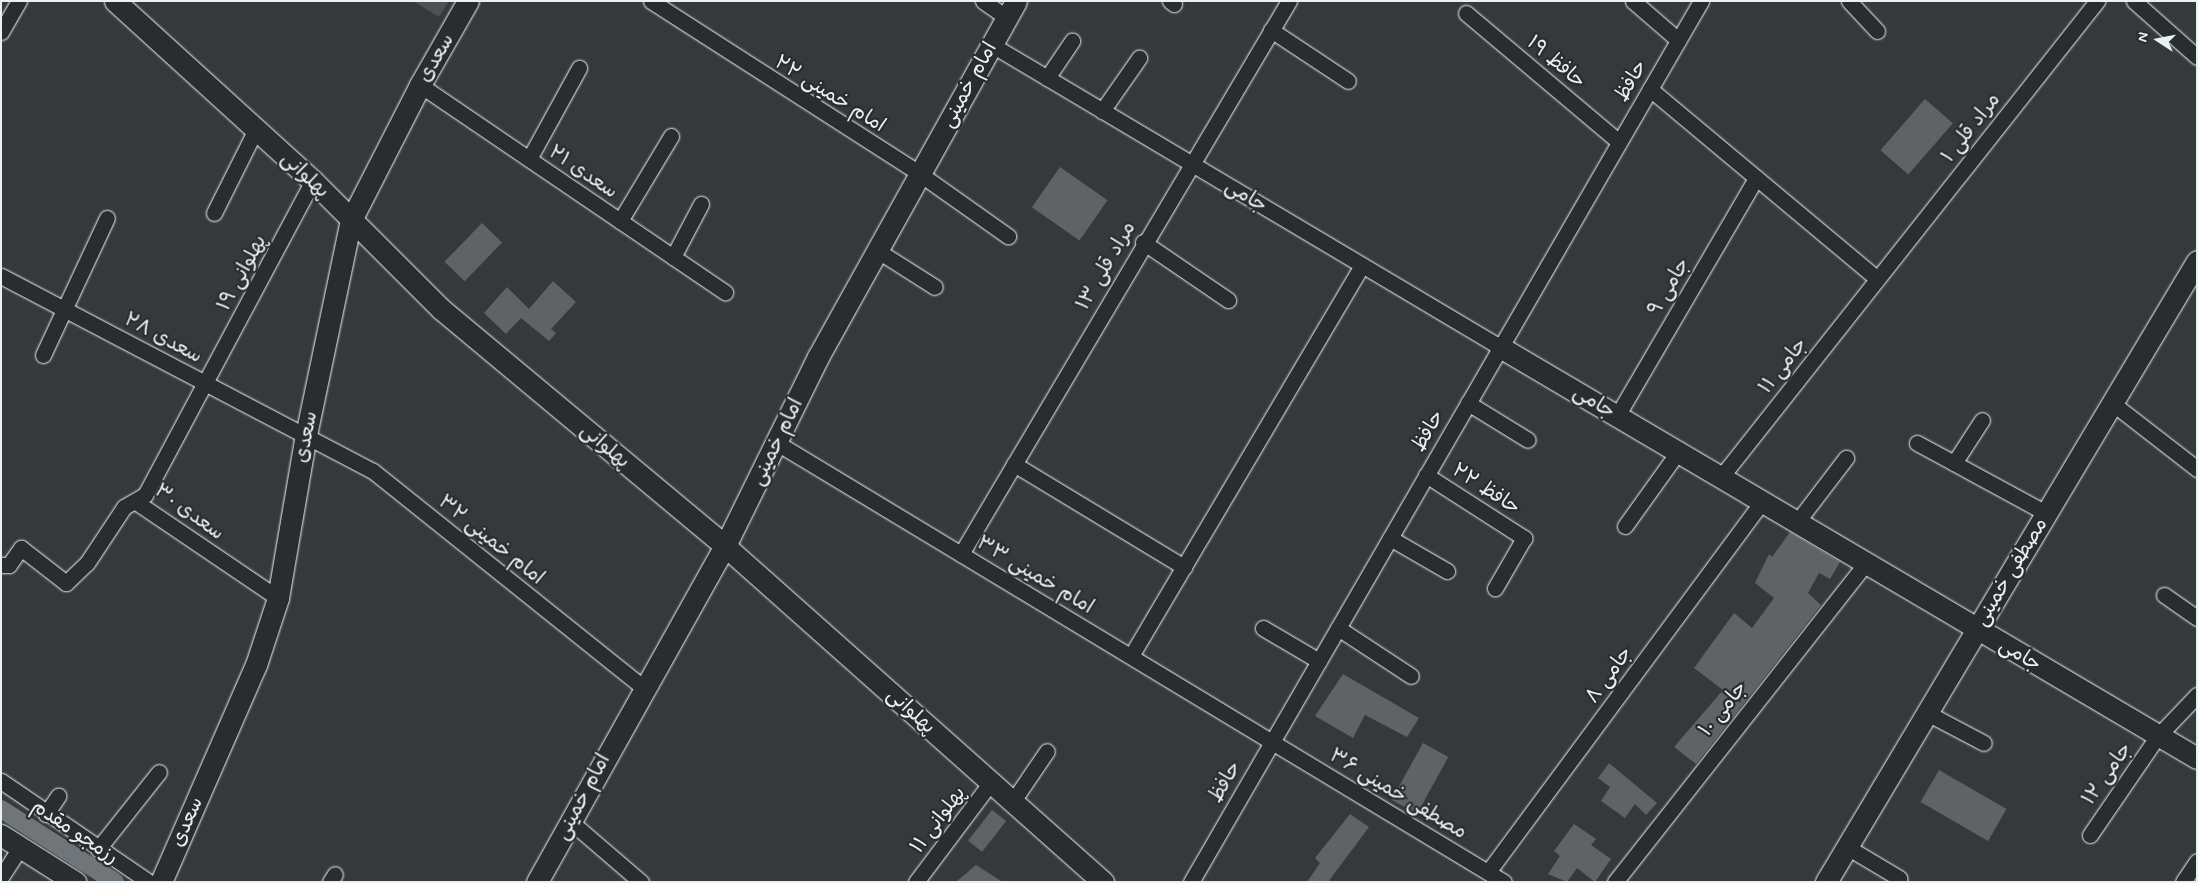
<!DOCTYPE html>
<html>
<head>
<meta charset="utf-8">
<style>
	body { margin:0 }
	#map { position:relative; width:2198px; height:883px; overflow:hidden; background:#35393a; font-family:Mynerve,"Playpen Sans Arabic",sans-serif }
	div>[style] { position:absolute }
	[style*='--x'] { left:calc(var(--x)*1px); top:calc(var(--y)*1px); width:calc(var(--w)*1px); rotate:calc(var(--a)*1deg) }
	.green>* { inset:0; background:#4d5152 }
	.canal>* { height:18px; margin:-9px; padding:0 9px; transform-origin:9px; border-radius:9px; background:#707579 }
	.building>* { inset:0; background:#5f6365; transform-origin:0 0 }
	.roads { filter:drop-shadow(0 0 1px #e8f1f8) drop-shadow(0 0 1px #e8f1f8) }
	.street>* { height:15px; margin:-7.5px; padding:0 7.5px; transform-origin:7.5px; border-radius:7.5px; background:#2a2d2e }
	.secondary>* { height:21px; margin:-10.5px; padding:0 10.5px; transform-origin:10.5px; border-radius:10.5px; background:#2a2d2e }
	span { translate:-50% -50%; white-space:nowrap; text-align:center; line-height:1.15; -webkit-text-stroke:4.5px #2a2d2e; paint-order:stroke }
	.street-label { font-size:20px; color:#e8f1f8 }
	.frame { position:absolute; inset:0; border:2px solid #e8f1f8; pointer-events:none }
	.north { position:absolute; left:2133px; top:15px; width:50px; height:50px; -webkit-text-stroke:4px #2a2d2e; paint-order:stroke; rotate:281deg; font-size:14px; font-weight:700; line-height:20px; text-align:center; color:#e8f1f8 }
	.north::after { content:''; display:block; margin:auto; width:18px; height:22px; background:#e8f1f8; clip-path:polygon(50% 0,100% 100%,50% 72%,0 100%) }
</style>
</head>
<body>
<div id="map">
	<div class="green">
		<i style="clip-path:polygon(413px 1px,449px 1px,439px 17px)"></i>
	</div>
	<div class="canal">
		<i style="--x:1;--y:809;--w:135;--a:32.6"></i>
	</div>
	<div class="building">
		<i style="left:1925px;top:99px;width:37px;height:68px;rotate:41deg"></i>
		<i style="left:1060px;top:167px;width:58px;height:49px;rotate:35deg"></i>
		<i style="left:482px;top:223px;width:28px;height:54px;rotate:44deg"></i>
		<i style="clip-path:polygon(553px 281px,576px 302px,551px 329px,556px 333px,549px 341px,521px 318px,506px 334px,484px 313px,507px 287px,529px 309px)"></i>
		<i style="clip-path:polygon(1790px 532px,1840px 562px,1830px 579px,1819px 573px,1808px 593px,1821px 605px,1696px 764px,1674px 747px,1723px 690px,1694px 668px,1734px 613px,1752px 628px,1774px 598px,1755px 583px,1769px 554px,1772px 557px)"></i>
		<i style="clip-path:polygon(1343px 674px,1419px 718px,1407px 737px,1365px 715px,1353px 738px,1315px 716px)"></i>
		<i style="left:1423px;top:743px;width:29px;height:65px;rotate:29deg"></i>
		<i style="clip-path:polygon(1609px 763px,1657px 803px,1646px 815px,1635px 804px,1625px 818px,1601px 801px,1610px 787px,1598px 778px)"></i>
		<i style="left:1939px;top:770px;width:78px;height:37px;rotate:30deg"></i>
		<i style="left:992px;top:810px;width:18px;height:39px;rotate:38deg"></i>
		<i style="clip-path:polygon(1350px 814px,1369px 827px,1328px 882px,1307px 882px,1320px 863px,1315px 858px)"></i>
		<i style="clip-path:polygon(1574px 824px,1596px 839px,1591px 845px,1611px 859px,1595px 882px,1577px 868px,1567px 882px,1548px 874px,1560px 856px,1554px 851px)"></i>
		<i style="clip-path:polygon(976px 865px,1003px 882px,956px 882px)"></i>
	</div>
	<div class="roads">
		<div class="street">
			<i style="--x:651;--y:1;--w:320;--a:32.7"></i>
			<i style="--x:920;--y:174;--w:108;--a:35.2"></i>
			<i style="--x:983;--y:1;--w:29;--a:35"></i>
			<i style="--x:1170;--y:1;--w:5;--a:37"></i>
			<i style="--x:1633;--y:1;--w:60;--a:40.9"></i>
			<i style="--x:1849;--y:1;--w:41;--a:47"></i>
			<i style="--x:2134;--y:1;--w:84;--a:41.6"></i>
			<i style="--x:1466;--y:13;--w:200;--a:40.1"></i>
			<i style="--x:1271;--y:30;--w:92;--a:33.5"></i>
			<i style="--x:1;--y:32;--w:36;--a:-60"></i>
			<i style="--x:992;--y:45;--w:591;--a:30.73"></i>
			<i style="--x:1047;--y:78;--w:45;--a:-56"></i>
			<i style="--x:420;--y:85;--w:369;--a:34.2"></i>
			<i style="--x:1650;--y:89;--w:296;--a:39.9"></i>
			<i style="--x:1102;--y:111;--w:65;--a:-55.1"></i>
			<i style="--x:529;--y:159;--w:104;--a:-61.2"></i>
			<i style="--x:214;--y:213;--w:94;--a:-63.4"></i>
			<i style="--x:620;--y:221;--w:99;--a:-59"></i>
			<i style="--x:1143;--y:242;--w:103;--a:34.3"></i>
			<i style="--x:878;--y:251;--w:67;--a:32.3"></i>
			<i style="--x:673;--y:257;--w:60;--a:-62.2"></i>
			<i style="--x:1;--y:276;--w:420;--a:27.7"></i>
			<i style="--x:373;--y:471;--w:347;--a:38.7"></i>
			<i style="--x:43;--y:355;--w:151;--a:-65"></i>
			<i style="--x:1468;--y:403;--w:70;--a:31.7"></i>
			<i style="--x:2112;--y:403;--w:108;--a:37.8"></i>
			<i style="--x:1617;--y:416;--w:276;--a:-59.7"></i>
			<i style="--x:777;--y:443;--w:849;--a:31.13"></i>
			<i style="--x:1917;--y:443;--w:147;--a:28.5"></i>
			<i style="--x:1954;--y:463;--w:51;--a:-56.9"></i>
			<i style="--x:1014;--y:464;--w:199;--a:31.2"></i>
			<i style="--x:1426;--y:475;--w:117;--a:32.7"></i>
			<i style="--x:1524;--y:538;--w:58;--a:120.1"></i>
			<i style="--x:1721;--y:477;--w:607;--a:-51.69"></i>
			<i style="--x:136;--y:502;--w:171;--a:34.1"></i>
			<i style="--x:1797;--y:522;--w:81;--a:-52.6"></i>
			<i style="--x:1625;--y:526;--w:91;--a:-54.4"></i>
			<i style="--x:1390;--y:538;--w:66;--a:30.1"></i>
			<i style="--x:961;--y:554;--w:643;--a:-59.33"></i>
			<i style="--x:1;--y:565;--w:8;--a:0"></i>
			<i style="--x:9;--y:565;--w:21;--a:-55"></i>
			<i style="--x:21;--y:548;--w:57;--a:37.9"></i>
			<i style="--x:66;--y:583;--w:29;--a:-44"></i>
			<i style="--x:87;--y:563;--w:67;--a:-56.5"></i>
			<i style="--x:124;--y:507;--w:24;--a:-30"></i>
			<i style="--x:145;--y:495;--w:356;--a:-61.9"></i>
			<i style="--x:2164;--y:595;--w:40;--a:34.9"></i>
			<i style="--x:1263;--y:628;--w:65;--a:30.5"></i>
			<i style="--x:1338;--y:628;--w:87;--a:33.3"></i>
			<i style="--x:1131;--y:656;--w:454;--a:-59.4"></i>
			<i style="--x:1927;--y:713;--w:64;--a:27.8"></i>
			<i style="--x:1;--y:781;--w:179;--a:34.3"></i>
			<i style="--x:1013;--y:801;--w:60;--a:-55.8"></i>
			<i style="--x:46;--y:814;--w:22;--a:-56"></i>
			<i style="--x:570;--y:821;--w:94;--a:40.7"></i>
			<i style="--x:2090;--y:835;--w:119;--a:-55.6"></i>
			<i style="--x:2157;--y:737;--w:58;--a:-46.4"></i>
			<i style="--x:1847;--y:847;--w:61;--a:30.8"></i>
			<i style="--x:98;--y:849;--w:98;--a:-51.6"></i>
			<i style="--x:1488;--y:872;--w:460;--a:-53.5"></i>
			<i style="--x:1;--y:877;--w:35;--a:-57"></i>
			<i style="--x:330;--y:882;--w:9;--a:-58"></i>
			<i style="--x:916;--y:882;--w:125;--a:-53.1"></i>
			<i style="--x:1191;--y:882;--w:1018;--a:-59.93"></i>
			<i style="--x:1615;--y:882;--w:406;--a:-51.8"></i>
			<i style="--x:2183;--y:882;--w:25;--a:-56"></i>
		</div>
		<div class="secondary">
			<i style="--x:115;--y:1;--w:268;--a:42.3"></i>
			<i style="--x:313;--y:181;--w:181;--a:45"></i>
			<i style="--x:441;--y:309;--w:370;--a:39.8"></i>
			<i style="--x:725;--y:546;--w:506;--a:41.63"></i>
			<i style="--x:1500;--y:347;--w:809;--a:30.53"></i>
			<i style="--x:1;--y:835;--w:88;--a:32.4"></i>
			<i style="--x:161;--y:882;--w:237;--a:-66.4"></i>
			<i style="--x:256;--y:665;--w:71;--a:-71.8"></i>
			<i style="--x:278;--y:598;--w:165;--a:-80.3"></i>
			<i style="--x:306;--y:435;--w:220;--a:-78.2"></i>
			<i style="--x:351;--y:220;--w:152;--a:-62.9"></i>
			<i style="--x:420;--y:85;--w:97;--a:-60.3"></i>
			<i style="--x:537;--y:882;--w:385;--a:-60.8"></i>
			<i style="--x:725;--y:546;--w:211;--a:-63.8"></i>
			<i style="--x:818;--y:357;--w:407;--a:-60.9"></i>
			<i style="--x:1826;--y:882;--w:723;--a:-59.14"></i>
		</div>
	</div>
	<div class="street-label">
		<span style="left:436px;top:58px;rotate:-60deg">سعدی</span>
		<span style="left:1556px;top:62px;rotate:40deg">حافظ ۱۹</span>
		<span style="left:1631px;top:81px;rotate:-60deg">حافظ</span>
		<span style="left:969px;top:85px;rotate:-61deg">امام خمینی</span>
		<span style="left:830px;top:94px;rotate:32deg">امام خمینی ۲۲</span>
		<span style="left:1971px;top:128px;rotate:-52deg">مراد قلی ۱</span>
		<span style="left:583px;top:172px;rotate:34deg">سعدی ۲۱</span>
		<span style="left:305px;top:175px;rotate:43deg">پهلوانی</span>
		<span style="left:1246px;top:196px;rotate:31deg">جامی</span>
		<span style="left:1106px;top:266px;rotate:-60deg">مراد قلی ۱۳</span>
		<span style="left:242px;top:273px;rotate:-62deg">پهلوانی ۱۹</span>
		<span style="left:1669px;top:287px;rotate:-60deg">جامی ۹</span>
		<span style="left:163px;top:338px;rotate:28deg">سعدی ۲۸</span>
		<span style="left:1783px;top:366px;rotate:-52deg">جامی ۱۱</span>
		<span style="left:1594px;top:402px;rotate:31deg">جامی</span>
		<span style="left:1428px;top:431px;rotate:-60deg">حافظ</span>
		<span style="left:306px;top:437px;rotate:-79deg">سعدی</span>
		<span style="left:777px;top:442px;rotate:-64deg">امام خمینی</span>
		<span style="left:605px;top:446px;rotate:40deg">پهلوانی</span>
		<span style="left:1486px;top:489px;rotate:33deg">حافظ ۲۲</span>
		<span style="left:189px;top:512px;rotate:36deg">سعدی ۳۰</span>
		<span style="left:491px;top:540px;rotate:39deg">امام خمینی ۳۲</span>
		<span style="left:2011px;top:572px;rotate:-59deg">مصطفی خمینی</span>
		<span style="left:1035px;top:575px;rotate:31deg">امام خمینی ۳۳</span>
		<span style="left:2020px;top:655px;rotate:31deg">جامی</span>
		<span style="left:1609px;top:675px;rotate:-54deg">جامی ۸</span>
		<span style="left:1723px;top:709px;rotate:-51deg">جامی ۱۰</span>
		<span style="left:911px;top:711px;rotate:42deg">پهلوانی</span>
		<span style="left:2107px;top:774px;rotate:-55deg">جامی ۱۲</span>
		<span style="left:1225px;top:782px;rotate:-60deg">حافظ</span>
		<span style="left:1398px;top:794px;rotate:31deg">مصطفی خمینی ۳۶</span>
		<span style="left:583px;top:797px;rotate:-62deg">امام خمینی</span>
		<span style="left:938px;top:820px;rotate:-53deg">پهلوانی ۱۱</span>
		<span style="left:187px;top:822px;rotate:-66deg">سعدی</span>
		<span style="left:75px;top:832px;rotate:34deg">رزمجو مقدم</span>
	</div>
	<div class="frame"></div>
	<div class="north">N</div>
</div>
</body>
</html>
